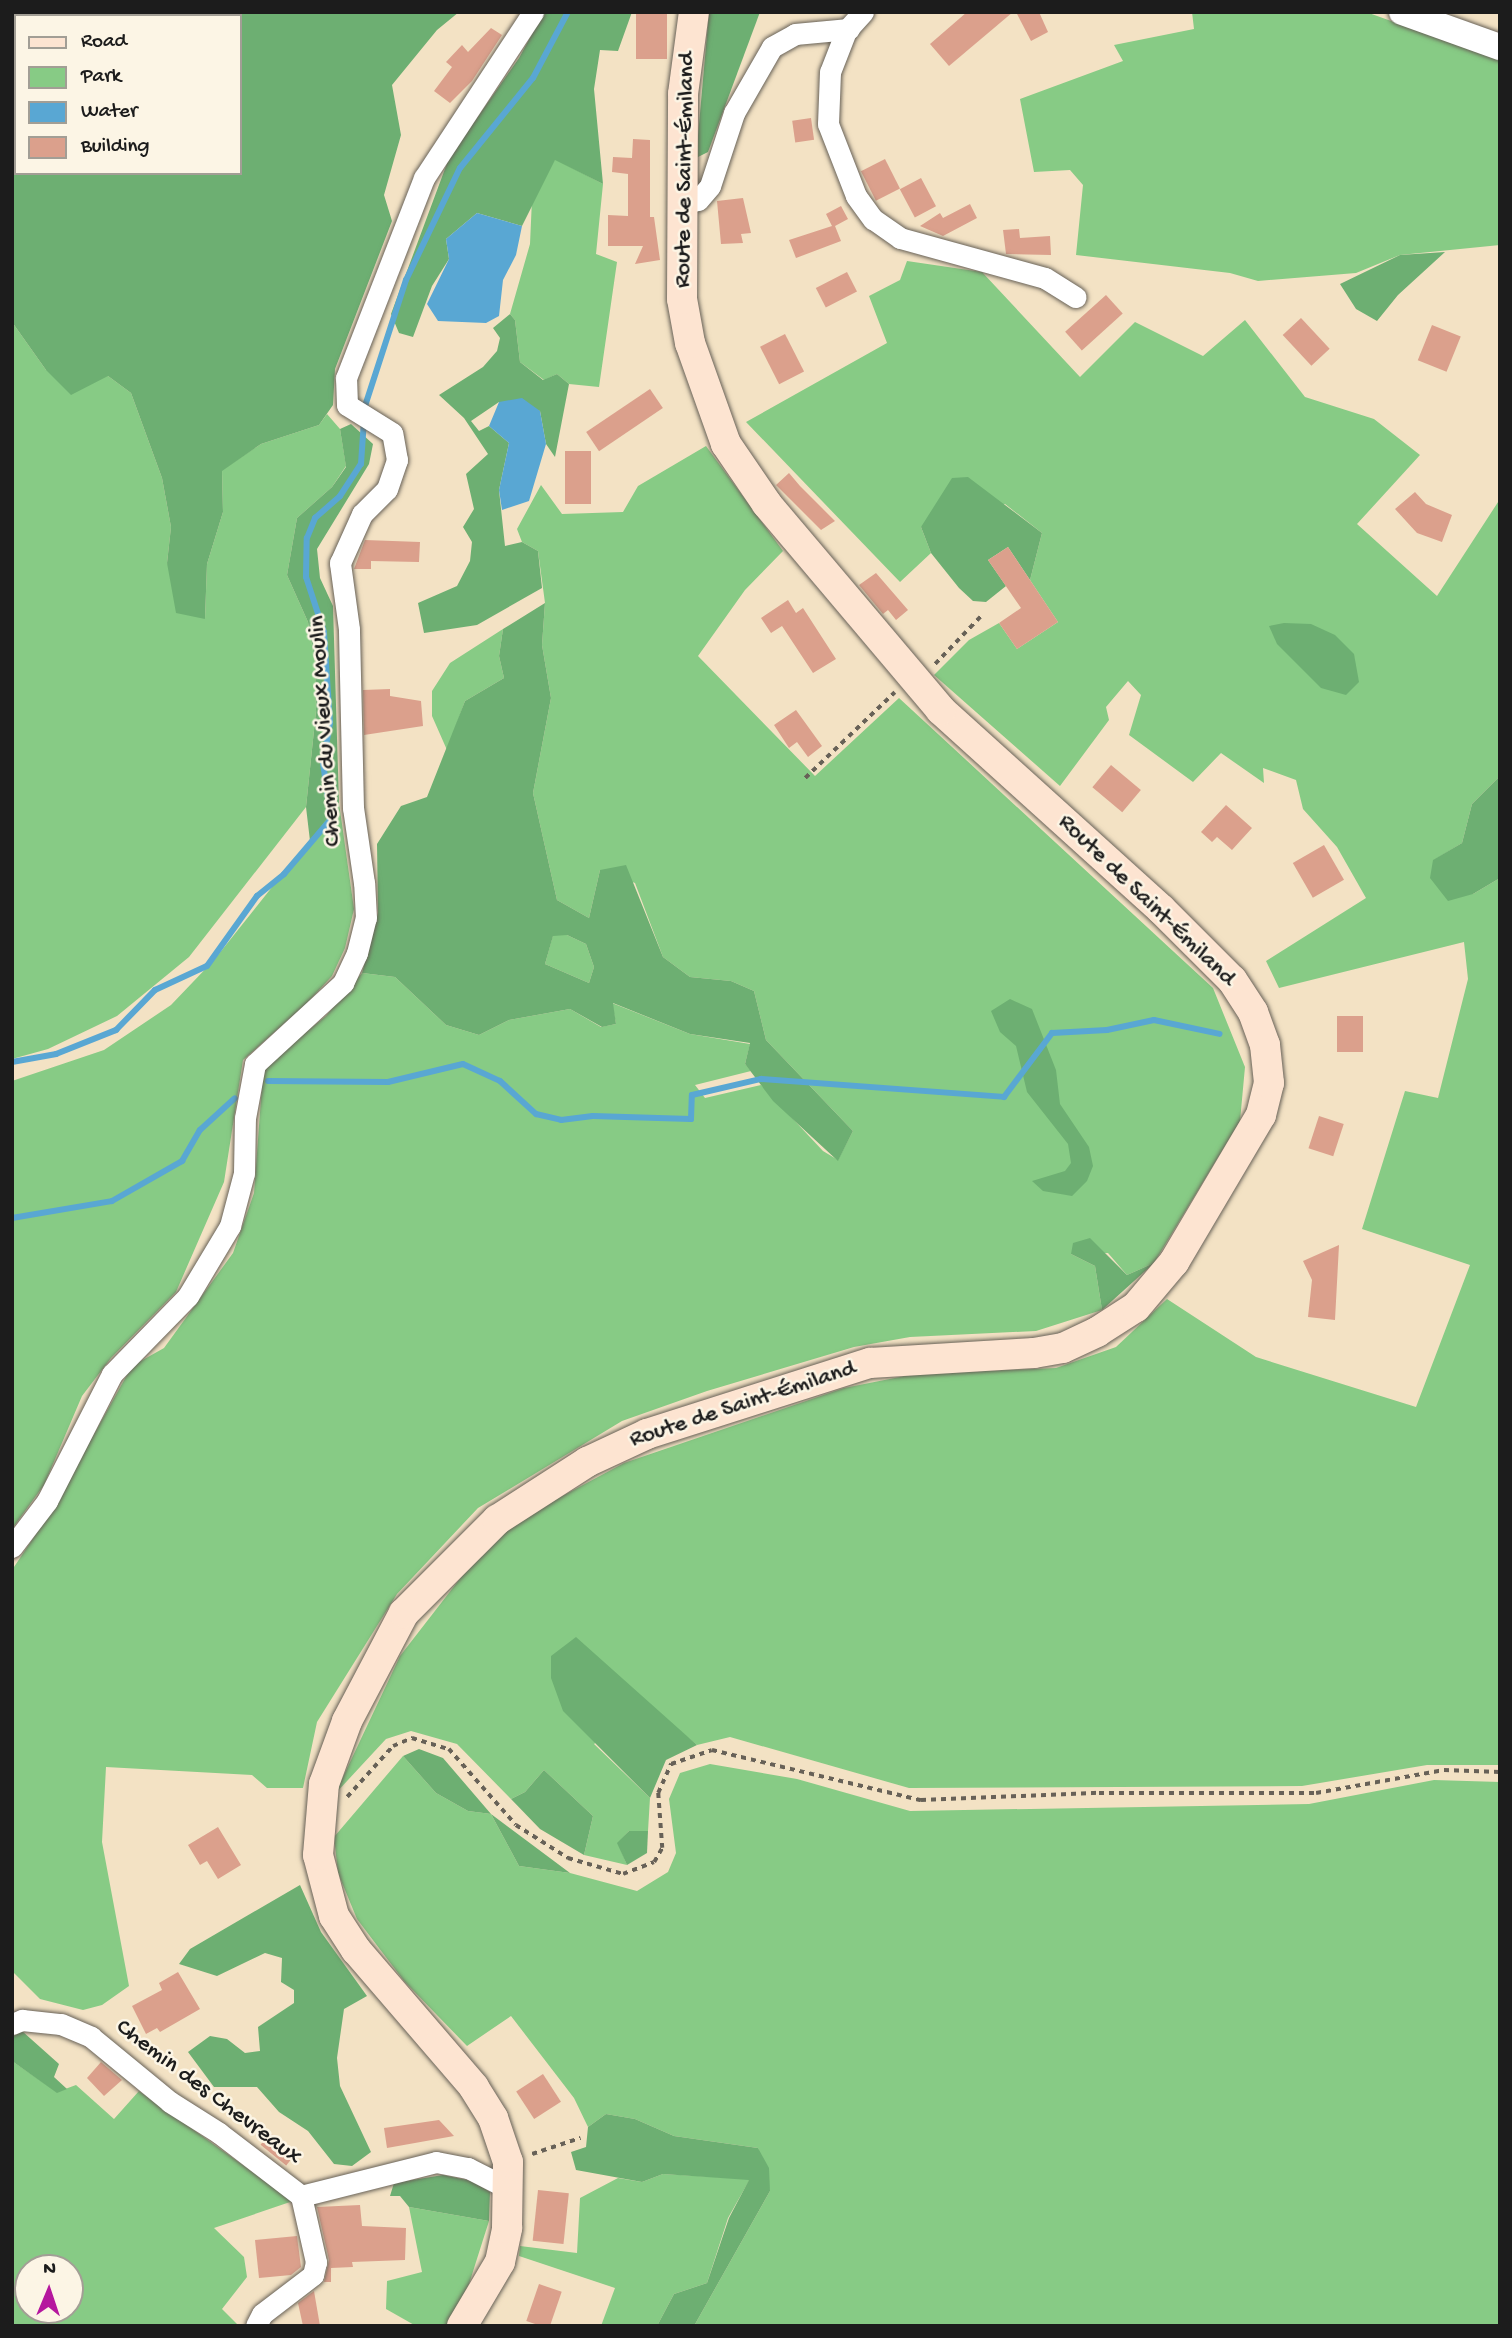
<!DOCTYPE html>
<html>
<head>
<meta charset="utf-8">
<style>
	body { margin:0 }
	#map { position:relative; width:1512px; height:2338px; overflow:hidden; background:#f3e2c4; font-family:"Gochi Hand",sans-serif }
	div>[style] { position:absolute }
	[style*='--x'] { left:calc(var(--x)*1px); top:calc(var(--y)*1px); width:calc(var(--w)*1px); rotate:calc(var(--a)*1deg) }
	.green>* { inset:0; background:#87cb85 }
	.forest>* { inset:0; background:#6daf72 }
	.water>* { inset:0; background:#59a7d3 }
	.stream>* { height:6px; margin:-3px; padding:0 3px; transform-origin:3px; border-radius:3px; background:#59a7d3 }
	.building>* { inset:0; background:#dba08c; transform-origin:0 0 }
	.path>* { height:3.5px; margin-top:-1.75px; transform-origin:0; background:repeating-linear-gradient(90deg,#676157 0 5px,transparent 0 10px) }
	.roads { filter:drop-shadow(0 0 2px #676157) drop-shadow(0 0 2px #676157) }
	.minor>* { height:21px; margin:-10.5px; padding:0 10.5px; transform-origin:10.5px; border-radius:10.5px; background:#fff }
	.tertiary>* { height:26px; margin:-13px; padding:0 13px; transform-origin:13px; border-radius:13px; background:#fff }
	.secondary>* { height:30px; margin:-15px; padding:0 15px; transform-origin:15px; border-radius:15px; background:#fde4d1 }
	span { translate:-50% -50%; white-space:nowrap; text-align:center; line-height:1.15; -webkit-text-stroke:5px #fcf5e5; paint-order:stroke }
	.street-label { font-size:24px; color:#1c1c1c }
	.frame { position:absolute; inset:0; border:14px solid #1c1c1c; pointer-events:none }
	.legend { position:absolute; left:14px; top:14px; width:228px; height:161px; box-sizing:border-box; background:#fcf5e5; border:2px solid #a29e95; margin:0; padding:9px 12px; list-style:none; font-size:21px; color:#1c1c1c }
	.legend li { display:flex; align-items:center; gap:14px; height:35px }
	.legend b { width:35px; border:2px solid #a29e95 }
	.north { position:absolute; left:14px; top:2254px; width:70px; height:70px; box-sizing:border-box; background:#fcf5e5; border:2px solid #a29e95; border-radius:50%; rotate:2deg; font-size:19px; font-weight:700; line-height:28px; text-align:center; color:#1c1c1c }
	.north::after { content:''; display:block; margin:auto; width:24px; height:32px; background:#b5179e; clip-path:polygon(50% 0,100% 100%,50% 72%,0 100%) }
</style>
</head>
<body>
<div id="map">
	<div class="green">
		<i style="clip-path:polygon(12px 12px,95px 12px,16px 16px,16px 112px)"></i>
		<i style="clip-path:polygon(1192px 12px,1366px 12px,1500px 60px,1500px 245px,1400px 255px,1356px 273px,1258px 281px,1230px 273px,1076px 255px,1083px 185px,1070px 170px,1034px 172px,1020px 99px,1123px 61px,1114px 45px,1194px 29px)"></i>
		<i style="clip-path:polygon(555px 159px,603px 184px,596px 254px,617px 262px,599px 387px,569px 384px,557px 374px,544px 380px,520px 362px,515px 320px,510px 314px,530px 244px,532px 199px)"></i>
		<i style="clip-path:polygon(907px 261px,982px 272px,1080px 377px,1135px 322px,1203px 356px,1245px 320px,1305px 397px,1374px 419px,1420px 455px,1357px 524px,1437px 596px,1500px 499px,1500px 776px,1472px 804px,1462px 843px,1434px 860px,1473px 894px,1500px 878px,1500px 1765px,1427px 1765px,1302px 1786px,909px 1788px,730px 1737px,697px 1745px,646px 1703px,594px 1744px,650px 1798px,648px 1831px,629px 1831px,618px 1843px,627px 1865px,584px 1855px,593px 1816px,544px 1770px,525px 1792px,511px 1799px,457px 1744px,411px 1731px,386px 1739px,335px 1794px,400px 1656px,476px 1558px,512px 1523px,624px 1463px,844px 1388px,915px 1374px,1056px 1368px,1116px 1347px,1167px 1299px,1256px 1357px,1416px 1407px,1470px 1265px,1362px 1229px,1405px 1091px,1438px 1098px,1468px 979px,1464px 942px,1279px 988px,1266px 961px,1366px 898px,1337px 847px,1303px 809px,1296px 780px,1263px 768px,1264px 783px,1221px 753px,1193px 782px,1129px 735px,1141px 695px,1128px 681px,1106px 707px,1109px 720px,1060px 786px,934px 675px,969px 640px,999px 623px,1017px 649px,1058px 622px,1030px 580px,1042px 533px,1005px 504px,921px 527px,931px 553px,900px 582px,746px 422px,887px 343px,869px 296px,900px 280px)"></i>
		<i style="clip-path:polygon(12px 322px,46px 370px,108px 376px,131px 393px,162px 478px,171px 527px,167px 563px,205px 619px,207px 564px,223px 512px,222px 470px,261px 444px,319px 425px,327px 414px,340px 429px,346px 466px,332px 487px,297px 518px,287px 575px,308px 622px,315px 663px,316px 711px,306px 807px,189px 957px,117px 1016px,48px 1049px,12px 1059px)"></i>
		<i style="clip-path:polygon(706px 446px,783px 551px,745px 590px,698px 656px,815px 776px,899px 698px,1213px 988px,1245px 1067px,1240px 1121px,1154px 1263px,1127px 1275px,1108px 1253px,1071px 1254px,1095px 1266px,1102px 1310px,1036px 1331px,910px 1337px,854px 1347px,707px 1391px,622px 1421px,478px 1508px,397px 1594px,317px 1722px,303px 1788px,267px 1788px,252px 1775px,106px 1767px,102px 1842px,129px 1986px,102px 2005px,83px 2010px,40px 1999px,12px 1971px,12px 1570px,50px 1513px,132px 1366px,164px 1348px,233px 1253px,254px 1193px,263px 1072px,274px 1058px,326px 1016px,362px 973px,395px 977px,446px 1025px,479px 1035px,509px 1020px,570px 1009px,601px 1027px,616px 1024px,612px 1003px,690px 1034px,750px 1044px,745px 1064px,751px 1071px,695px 1085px,705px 1098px,761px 1085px,823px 1151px,838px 1160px,853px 1131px,766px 1040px,754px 991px,731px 981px,690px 977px,663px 957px,635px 883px,600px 870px,589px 918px,557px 900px,533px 793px,551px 698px,542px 645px,545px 603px,538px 551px,522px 542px,517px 529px,541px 485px,562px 514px,623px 512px,638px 486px)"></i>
		<i style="clip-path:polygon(503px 629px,499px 656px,504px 678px,465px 701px,447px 750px,432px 716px,432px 691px,450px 663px)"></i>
		<i style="clip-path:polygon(339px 803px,354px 909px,345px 948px,332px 976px,306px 1004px,243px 1060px,224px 1182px,176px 1292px,111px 1358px,82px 1396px,44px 1485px,12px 1529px,12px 1081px,104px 1050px,171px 1005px,214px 960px)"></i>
		<i style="clip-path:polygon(553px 935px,567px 935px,586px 944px,594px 967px,589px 983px,545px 964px)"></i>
		<i style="clip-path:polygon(403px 1756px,436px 1793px,468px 1811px,491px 1814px,519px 1866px,570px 1873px,637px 1891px,668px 1872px,676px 1853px,669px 1799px,680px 1773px,710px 1764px,797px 1779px,910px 1811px,1309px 1804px,1434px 1780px,1500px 1782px,1500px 2326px,694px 2326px,770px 2191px,758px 2148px,674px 2136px,635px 2119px,606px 2114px,588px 2127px,574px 2098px,511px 2016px,467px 2046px,404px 1981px,357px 1919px,338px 1873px,334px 1837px)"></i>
		<i style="clip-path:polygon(evenodd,12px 2061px,57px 2092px,76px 2085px,114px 2119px,139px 2091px,293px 2201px,214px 2228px,244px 2257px,247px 2277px,222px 2309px,239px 2326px,12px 2326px,12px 2061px,28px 2268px,70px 2268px,70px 2310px,28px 2310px,28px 2268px)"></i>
		<i style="clip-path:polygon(663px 2174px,750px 2179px,728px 2218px,707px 2283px,674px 2294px,657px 2326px,601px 2326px,615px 2288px,519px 2256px,520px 2246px,577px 2253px,580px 2198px,618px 2178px,642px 2182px)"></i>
		<i style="clip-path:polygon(409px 2207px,489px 2221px,469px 2284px,447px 2326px,416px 2326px,386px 2309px,387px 2281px,422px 2272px)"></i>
	</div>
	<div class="forest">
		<i style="clip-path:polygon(95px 12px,459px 12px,437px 30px,392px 85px,401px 135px,384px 195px,392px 221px,335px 369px,333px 405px,319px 425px,261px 444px,222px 471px,223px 512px,207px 564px,205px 619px,176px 613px,167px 563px,171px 527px,162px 478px,131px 393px,108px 376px,71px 395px,46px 370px,12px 322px,12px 112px,16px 173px,240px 173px,240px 16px,94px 16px)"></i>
		<i style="clip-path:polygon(544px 12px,632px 12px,618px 51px,600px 50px,594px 89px,603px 184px,555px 160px,522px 226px,477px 213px,446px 239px,449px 259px,432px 286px,413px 337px,399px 333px,391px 314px,449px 158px,519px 58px)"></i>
		<i style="clip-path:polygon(709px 12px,760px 12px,708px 152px,696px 158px)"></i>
		<i style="clip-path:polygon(1445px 252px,1398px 295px,1377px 321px,1356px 309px,1340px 284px,1400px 255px)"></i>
		<i style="clip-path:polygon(510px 314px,515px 320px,520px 362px,543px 380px,557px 374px,569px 384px,555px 457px,546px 444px,540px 411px,499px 402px,471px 421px,479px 431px,489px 426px,509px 443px,499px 490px,505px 546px,522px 542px,538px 551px,542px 588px,477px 625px,424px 633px,418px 603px,457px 586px,470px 561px,472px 542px,463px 527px,474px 509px,466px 474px,488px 454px,464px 418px,439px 395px,483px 367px,497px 351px,500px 338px,493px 328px)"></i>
		<i style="clip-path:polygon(351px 424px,373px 444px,369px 464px,317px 549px,320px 578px,333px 606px,339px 803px,310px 841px,306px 807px,316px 711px,315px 663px,308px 622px,287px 575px,297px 518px,332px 487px,346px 467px,340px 429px)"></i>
		<i style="clip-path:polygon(968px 477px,1042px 533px,1030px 580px,1008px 547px,988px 560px,1006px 586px,986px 602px,973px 601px,959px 588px,931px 553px,921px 527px,952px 478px)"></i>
		<i style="clip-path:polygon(evenodd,545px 603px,542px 645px,551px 698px,533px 793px,557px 900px,589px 918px,600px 870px,626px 865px,663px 957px,690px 977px,731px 981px,754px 991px,766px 1040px,853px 1131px,838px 1161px,773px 1101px,745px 1064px,750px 1043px,690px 1034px,613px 1003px,616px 1024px,602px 1027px,570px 1009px,509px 1020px,479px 1035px,446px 1025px,395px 977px,362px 973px,378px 913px,377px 844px,401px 806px,427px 797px,465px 701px,504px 678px,499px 656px,503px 629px,545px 603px,567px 935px,586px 944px,594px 967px,589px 983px,545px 964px,553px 936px,567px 935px)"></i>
		<i style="clip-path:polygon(1284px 623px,1311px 624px,1335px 635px,1354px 654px,1359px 682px,1346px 695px,1321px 688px,1277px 644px,1269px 626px)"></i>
		<i style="clip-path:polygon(1500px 776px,1500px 878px,1473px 894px,1448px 901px,1430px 878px,1433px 860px,1462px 843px,1472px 804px)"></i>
		<i style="clip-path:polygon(1010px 999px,1032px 1009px,1056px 1070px,1060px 1104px,1089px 1147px,1093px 1166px,1087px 1181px,1072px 1196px,1043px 1191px,1032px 1181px,1065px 1171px,1071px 1163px,1068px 1144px,1027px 1092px,1016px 1046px,1000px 1032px,991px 1011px)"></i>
		<i style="clip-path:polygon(1090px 1238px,1127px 1275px,1154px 1263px,1102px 1310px,1095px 1266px,1071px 1254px,1073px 1243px)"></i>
		<i style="clip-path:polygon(576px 1637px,697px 1745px,666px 1760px,650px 1798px,563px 1711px,551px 1678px,551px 1656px)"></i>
		<i style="clip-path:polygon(419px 1749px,443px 1758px,491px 1814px,570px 1873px,519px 1866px,491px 1814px,468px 1811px,436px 1793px,403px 1756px)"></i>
		<i style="clip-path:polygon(544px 1770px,593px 1816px,584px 1855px,540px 1829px,511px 1799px,525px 1792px)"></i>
		<i style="clip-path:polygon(629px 1831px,648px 1831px,647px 1853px,627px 1865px,617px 1843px)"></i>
		<i style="clip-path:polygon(300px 1885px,321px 1932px,367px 1996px,344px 2009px,337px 2058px,340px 2086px,371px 2152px,352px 2166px,334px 2164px,308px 2131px,279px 2112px,257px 2087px,214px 2087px,188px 2052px,210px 2036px,227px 2039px,245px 2053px,260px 2051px,258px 2027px,294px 2003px,294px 1990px,281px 1982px,282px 1958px,265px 1953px,217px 1976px,179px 1964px,190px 1949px)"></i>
		<i style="clip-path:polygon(22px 2031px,59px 2064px,54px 2077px,67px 2089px,57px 2093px,12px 2061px,12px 2037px)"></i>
		<i style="clip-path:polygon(606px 2114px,635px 2119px,674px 2136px,758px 2148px,769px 2168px,770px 2191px,694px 2326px,657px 2326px,674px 2294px,707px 2283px,729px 2218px,749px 2180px,663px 2174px,642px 2182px,576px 2170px,571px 2152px,586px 2147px,588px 2127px)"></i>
		<i style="clip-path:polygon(443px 2175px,472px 2181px,490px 2192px,489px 2221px,409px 2207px,400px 2196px,390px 2196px,394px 2183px)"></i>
	</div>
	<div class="water">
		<i style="clip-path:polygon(477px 213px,522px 226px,516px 255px,503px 280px,499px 316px,486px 323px,438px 321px,427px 304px,449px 259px,446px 239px)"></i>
		<i style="clip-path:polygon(522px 398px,540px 411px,546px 444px,529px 501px,502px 510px,499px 490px,509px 443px,489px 426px,499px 402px)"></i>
	</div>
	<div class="stream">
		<i style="--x:12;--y:1062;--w:45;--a:-10.3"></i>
		<i style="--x:56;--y:1054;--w:65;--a:-21.8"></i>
		<i style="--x:116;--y:1030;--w:56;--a:-45.7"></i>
		<i style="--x:155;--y:990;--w:57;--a:-24.8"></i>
		<i style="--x:207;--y:966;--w:86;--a:-54.5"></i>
		<i style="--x:257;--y:896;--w:35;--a:-39"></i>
		<i style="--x:284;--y:874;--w:72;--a:-49.5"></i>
		<i style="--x:331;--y:819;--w:57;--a:-98.1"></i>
		<i style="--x:323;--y:763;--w:41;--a:-80.1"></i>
		<i style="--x:330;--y:723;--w:91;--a:-93.8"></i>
		<i style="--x:324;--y:632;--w:58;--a:-108.1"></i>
		<i style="--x:306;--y:577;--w:39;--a:-89"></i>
		<i style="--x:307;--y:538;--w:22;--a:-68"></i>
		<i style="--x:315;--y:518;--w:33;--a:-41"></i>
		<i style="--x:340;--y:496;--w:38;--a:-57"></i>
		<i style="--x:361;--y:464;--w:58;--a:-86.1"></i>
		<i style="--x:365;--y:406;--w:133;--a:-72"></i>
		<i style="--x:406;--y:280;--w:124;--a:-64.3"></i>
		<i style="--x:460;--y:168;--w:116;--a:-51"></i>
		<i style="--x:533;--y:78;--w:75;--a:-62.1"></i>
		<i style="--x:268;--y:1081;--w:120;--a:0.5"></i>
		<i style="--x:388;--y:1082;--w:77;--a:-13.5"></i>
		<i style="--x:463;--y:1064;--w:41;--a:24.7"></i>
		<i style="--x:500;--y:1081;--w:49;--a:42.5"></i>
		<i style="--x:536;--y:1114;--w:26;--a:13"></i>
		<i style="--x:561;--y:1120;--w:32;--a:-7"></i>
		<i style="--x:593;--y:1116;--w:98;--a:1.8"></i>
		<i style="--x:691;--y:1119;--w:24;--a:-88"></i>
		<i style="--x:692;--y:1095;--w:71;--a:-13.1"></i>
		<i style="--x:761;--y:1079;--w:244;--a:4.2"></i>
		<i style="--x:1004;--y:1097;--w:80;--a:-53.1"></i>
		<i style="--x:1052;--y:1033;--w:55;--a:-3.1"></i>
		<i style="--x:1107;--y:1030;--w:48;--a:-12"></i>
		<i style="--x:1154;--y:1020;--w:67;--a:12"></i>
		<i style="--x:12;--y:1218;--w:101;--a:-9.6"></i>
		<i style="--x:112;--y:1201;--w:81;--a:-29.7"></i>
		<i style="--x:182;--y:1161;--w:36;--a:-60"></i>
		<i style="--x:200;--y:1130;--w:47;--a:-42.4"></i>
	</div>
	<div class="building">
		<i style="left:636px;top:12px;width:31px;height:47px"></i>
		<i style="clip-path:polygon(967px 12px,1013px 12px,949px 66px,930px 44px)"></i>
		<i style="clip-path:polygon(1016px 12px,1039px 12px,1048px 32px,1031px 41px)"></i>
		<i style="clip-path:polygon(491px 28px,502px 35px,472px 81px,450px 103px,434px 91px,452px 67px,446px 62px,462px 45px,468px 52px)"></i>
		<i style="left:811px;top:118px;width:22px;height:19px;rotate:82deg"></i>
		<i style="clip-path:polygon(633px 139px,650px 140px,650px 217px,654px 217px,660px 260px,635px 264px,643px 246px,608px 246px,608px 215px,628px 216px,628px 174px,612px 172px,613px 157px,632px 158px)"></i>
		<i style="left:885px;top:159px;width:33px;height:27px;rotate:63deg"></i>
		<i style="left:921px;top:178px;width:32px;height:24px;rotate:62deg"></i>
		<i style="clip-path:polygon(743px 198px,751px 233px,741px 234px,743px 243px,721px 244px,717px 201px)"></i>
		<i style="clip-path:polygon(970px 204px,977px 218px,943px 236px,920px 226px,940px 213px,943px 218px)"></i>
		<i style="clip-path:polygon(841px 206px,848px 219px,835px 226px,841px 241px,796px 258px,789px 240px,832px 226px,826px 214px)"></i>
		<i style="clip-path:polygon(1019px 229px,1020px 238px,1050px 236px,1051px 255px,1006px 254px,1003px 230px)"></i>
		<i style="left:847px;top:272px;width:22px;height:35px;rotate:63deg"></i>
		<i style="left:1106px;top:295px;width:25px;height:55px;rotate:48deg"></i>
		<i style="left:1301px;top:318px;width:42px;height:25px;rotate:47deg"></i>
		<i style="left:1432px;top:325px;width:31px;height:38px;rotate:22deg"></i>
		<i style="left:785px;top:334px;width:42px;height:28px;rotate:63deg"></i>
		<i style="left:650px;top:389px;width:23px;height:77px;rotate:56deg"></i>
		<i style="left:591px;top:451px;width:53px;height:26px;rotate:90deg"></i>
		<i style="clip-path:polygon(789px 473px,800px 486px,835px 521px,821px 530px,776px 485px)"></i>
		<i style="clip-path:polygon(1415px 492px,1426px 504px,1452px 515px,1442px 542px,1417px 533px,1395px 509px)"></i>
		<i style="clip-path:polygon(365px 540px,420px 542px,419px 562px,371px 561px,371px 569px,354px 569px)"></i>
		<i style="clip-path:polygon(1008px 547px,1058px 622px,1017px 649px,999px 623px,1021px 608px,988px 560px)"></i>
		<i style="clip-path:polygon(876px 573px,908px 610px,896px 620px,888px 610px,883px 614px,859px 585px)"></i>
		<i style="clip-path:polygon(788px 600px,796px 613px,803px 608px,836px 659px,813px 673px,782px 626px,771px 633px,761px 618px)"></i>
		<i style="clip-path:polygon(390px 689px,390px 696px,421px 701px,423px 726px,364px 735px,363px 690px)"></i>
		<i style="clip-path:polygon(796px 710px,822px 746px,808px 757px,797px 742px,789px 748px,774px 725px)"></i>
		<i style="left:1111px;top:765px;width:39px;height:29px;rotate:40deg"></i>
		<i style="clip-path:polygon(1226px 805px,1252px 828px,1232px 850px,1217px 837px,1212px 842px,1201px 832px)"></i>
		<i style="left:1324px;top:845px;width:40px;height:36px;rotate:60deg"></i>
		<i style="left:1337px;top:1016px;width:26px;height:36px"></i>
		<i style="left:1319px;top:1116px;width:26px;height:34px;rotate:18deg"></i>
		<i style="clip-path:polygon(1339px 1245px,1335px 1320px,1308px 1317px,1312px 1280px,1303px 1261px)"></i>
		<i style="clip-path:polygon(218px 1827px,241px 1865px,218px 1879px,207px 1861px,200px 1865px,188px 1845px)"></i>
		<i style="clip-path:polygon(178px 1972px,200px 2009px,160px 2032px,157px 2028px,146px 2034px,132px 2006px,162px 1990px,159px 1983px)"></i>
		<i style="clip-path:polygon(101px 2062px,122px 2080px,104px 2096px,87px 2078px)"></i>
		<i style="left:543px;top:2074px;width:33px;height:32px;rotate:57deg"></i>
		<i style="clip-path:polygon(439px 2120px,454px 2136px,387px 2148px,384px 2128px)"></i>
		<i style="left:270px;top:2133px;width:33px;height:15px;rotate:39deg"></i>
		<i style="left:538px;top:2190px;width:31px;height:51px;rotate:6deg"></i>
		<i style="clip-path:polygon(360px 2205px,362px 2226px,406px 2228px,405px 2260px,352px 2262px,353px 2267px,331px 2268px,331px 2282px,324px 2282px,329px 2260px,317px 2207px)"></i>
		<i style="clip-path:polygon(297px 2236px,301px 2267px,291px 2275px,259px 2278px,255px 2240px)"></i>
		<i style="left:539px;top:2284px;width:24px;height:39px;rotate:19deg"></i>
		<i style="clip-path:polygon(314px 2291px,320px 2326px,303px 2326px,298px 2303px)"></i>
	</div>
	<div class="path">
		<i style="--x:935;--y:664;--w:69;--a:-46.2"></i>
		<i style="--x:805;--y:778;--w:124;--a:-43.7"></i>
		<i style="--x:347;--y:1797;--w:69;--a:-48"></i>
		<i style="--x:393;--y:1746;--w:21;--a:-23"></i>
		<i style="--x:412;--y:1738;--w:39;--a:17"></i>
		<i style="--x:449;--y:1749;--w:101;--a:48.6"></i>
		<i style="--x:516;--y:1825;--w:62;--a:32.4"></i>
		<i style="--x:568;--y:1858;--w:57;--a:16.2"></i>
		<i style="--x:623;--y:1874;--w:33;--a:-21"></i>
		<i style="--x:654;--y:1862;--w:16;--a:-60"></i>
		<i style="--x:662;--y:1848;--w:55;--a:-94.2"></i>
		<i style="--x:658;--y:1793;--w:32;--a:-66"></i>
		<i style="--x:671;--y:1764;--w:43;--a:-18.9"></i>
		<i style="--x:712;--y:1750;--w:215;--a:13.5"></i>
		<i style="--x:921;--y:1800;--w:178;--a:-2.3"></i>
		<i style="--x:1099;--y:1793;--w:217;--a:0"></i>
		<i style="--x:1316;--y:1793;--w:130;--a:-10.2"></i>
		<i style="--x:1444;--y:1770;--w:56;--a:2"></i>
		<i style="--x:532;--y:2154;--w:51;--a:-18.4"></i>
	</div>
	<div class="roads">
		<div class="minor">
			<i style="--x:863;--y:12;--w:25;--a:132"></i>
			<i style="--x:846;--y:31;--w:44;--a:111.3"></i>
			<i style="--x:830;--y:72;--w:52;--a:92.2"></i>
			<i style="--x:828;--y:124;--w:77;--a:68.7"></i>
			<i style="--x:856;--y:196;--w:29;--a:54"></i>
			<i style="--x:873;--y:219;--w:33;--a:35"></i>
			<i style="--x:900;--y:238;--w:150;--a:15.4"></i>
			<i style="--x:1045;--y:278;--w:36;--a:32"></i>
			<i style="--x:680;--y:205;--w:19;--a:-16"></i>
			<i style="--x:698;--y:200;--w:18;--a:-49"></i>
			<i style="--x:710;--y:186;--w:77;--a:-71.8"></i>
			<i style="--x:734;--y:113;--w:76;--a:-60.1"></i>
			<i style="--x:772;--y:47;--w:26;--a:-29"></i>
			<i style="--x:795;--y:34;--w:54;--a:-5.3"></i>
			<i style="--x:12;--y:1547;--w:58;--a:-52.7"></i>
			<i style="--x:47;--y:1501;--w:143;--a:-62.9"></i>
			<i style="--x:112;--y:1374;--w:109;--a:-45.7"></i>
			<i style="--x:188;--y:1296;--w:82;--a:-59"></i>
			<i style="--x:230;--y:1226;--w:55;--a:-75.2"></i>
			<i style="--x:244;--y:1173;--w:55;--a:-89"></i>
			<i style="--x:245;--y:1118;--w:55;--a:-79.5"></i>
			<i style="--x:255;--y:1064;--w:120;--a:-42.6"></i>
			<i style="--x:343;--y:983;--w:33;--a:-65"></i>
			<i style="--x:357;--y:953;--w:36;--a:-76"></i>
			<i style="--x:366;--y:918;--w:35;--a:-93"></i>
			<i style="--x:364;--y:883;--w:76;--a:-98.3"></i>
			<i style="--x:353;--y:808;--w:179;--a:-91.3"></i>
			<i style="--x:349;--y:629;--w:67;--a:-97.8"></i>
			<i style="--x:340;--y:563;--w:54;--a:-65.8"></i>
			<i style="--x:362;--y:514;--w:35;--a:-45"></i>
			<i style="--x:387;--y:489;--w:31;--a:-71"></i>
			<i style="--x:397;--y:460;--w:27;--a:-100"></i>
			<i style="--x:392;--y:433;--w:53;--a:-148.1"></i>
			<i style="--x:347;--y:405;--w:27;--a:-92"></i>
			<i style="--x:346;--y:378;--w:215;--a:-68.7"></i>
			<i style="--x:424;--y:178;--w:199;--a:-56.7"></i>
			<i style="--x:12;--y:2024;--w:11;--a:-22"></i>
			<i style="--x:22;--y:2020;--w:39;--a:6"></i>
			<i style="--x:61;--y:2024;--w:33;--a:23"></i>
			<i style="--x:91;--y:2037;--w:102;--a:39.4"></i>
			<i style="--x:170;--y:2102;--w:58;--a:32.3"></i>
			<i style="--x:219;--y:2133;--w:103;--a:37.5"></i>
			<i style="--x:301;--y:2196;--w:68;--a:77.2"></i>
			<i style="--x:316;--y:2262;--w:13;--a:103"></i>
			<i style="--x:313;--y:2275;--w:64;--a:142.6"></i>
			<i style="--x:262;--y:2314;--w:13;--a:117"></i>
			<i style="--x:301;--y:2196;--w:139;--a:-14.1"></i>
			<i style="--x:436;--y:2162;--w:33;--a:11"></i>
			<i style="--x:468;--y:2168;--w:46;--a:27.1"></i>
		</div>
		<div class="tertiary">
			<i style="--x:1402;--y:12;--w:104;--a:19.7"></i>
		</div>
		<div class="secondary">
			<i style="--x:462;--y:2326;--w:74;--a:-59.3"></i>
			<i style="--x:500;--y:2262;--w:35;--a:-78"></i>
			<i style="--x:507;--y:2228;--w:66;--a:-89.1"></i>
			<i style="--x:508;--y:2162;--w:46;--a:-108.8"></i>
			<i style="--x:493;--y:2118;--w:36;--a:-122"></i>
			<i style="--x:474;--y:2087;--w:181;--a:-130.7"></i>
			<i style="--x:356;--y:1950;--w:40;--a:-122.9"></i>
			<i style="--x:334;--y:1916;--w:63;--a:-104.7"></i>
			<i style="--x:318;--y:1855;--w:71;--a:-85.2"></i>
			<i style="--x:324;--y:1784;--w:67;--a:-69.9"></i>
			<i style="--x:347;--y:1721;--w:122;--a:-62.2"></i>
			<i style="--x:404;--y:1613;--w:132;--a:-45"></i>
			<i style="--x:497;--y:1520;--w:107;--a:-32.8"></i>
			<i style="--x:587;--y:1462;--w:66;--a:-25"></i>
			<i style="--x:647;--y:1434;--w:234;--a:-17.7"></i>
			<i style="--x:870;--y:1363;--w:164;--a:-3.5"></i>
			<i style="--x:1034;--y:1353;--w:29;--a:-10"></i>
			<i style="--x:1063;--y:1348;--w:38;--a:-25"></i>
			<i style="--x:1097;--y:1332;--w:46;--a:-32.7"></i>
			<i style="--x:1136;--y:1307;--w:59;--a:-49.8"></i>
			<i style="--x:1174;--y:1262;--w:171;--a:-59.4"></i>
			<i style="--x:1261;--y:1115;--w:33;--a:-76"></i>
			<i style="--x:1269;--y:1083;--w:38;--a:-96"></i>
			<i style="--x:1265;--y:1045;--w:35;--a:-110"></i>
			<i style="--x:1253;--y:1012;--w:38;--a:-123"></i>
			<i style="--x:1232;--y:980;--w:100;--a:-135"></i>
			<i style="--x:1161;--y:909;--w:297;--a:-137.9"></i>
			<i style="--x:941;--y:710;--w:270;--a:-130.2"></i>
			<i style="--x:767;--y:504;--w:73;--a:-124.3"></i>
			<i style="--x:726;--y:444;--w:107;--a:-109.6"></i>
			<i style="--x:690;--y:343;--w:45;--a:-100.3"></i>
			<i style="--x:682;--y:299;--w:205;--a:-89.7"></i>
			<i style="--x:683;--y:94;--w:83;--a:-82.4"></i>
		</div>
	</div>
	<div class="street-label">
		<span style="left:686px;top:170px;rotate:-89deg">Route de Saint-Émiland</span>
		<span style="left:326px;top:731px;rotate:-94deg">Chemin du Vieux Moulin</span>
		<span style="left:1146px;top:901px;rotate:44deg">Route de Saint-Émiland</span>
		<span style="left:743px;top:1405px;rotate:-18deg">Route de Saint-Émiland</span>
		<span style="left:208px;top:2093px;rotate:37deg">Chemin des Chevreaux</span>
	</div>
	<div class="frame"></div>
	<ul class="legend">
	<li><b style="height:9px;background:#fde4d1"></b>Road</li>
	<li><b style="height:19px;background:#87cb85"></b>Park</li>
	<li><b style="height:19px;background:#59a7d3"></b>Water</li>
	<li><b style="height:19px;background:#dba08c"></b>Building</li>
	</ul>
	<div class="north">N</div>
</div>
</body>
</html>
